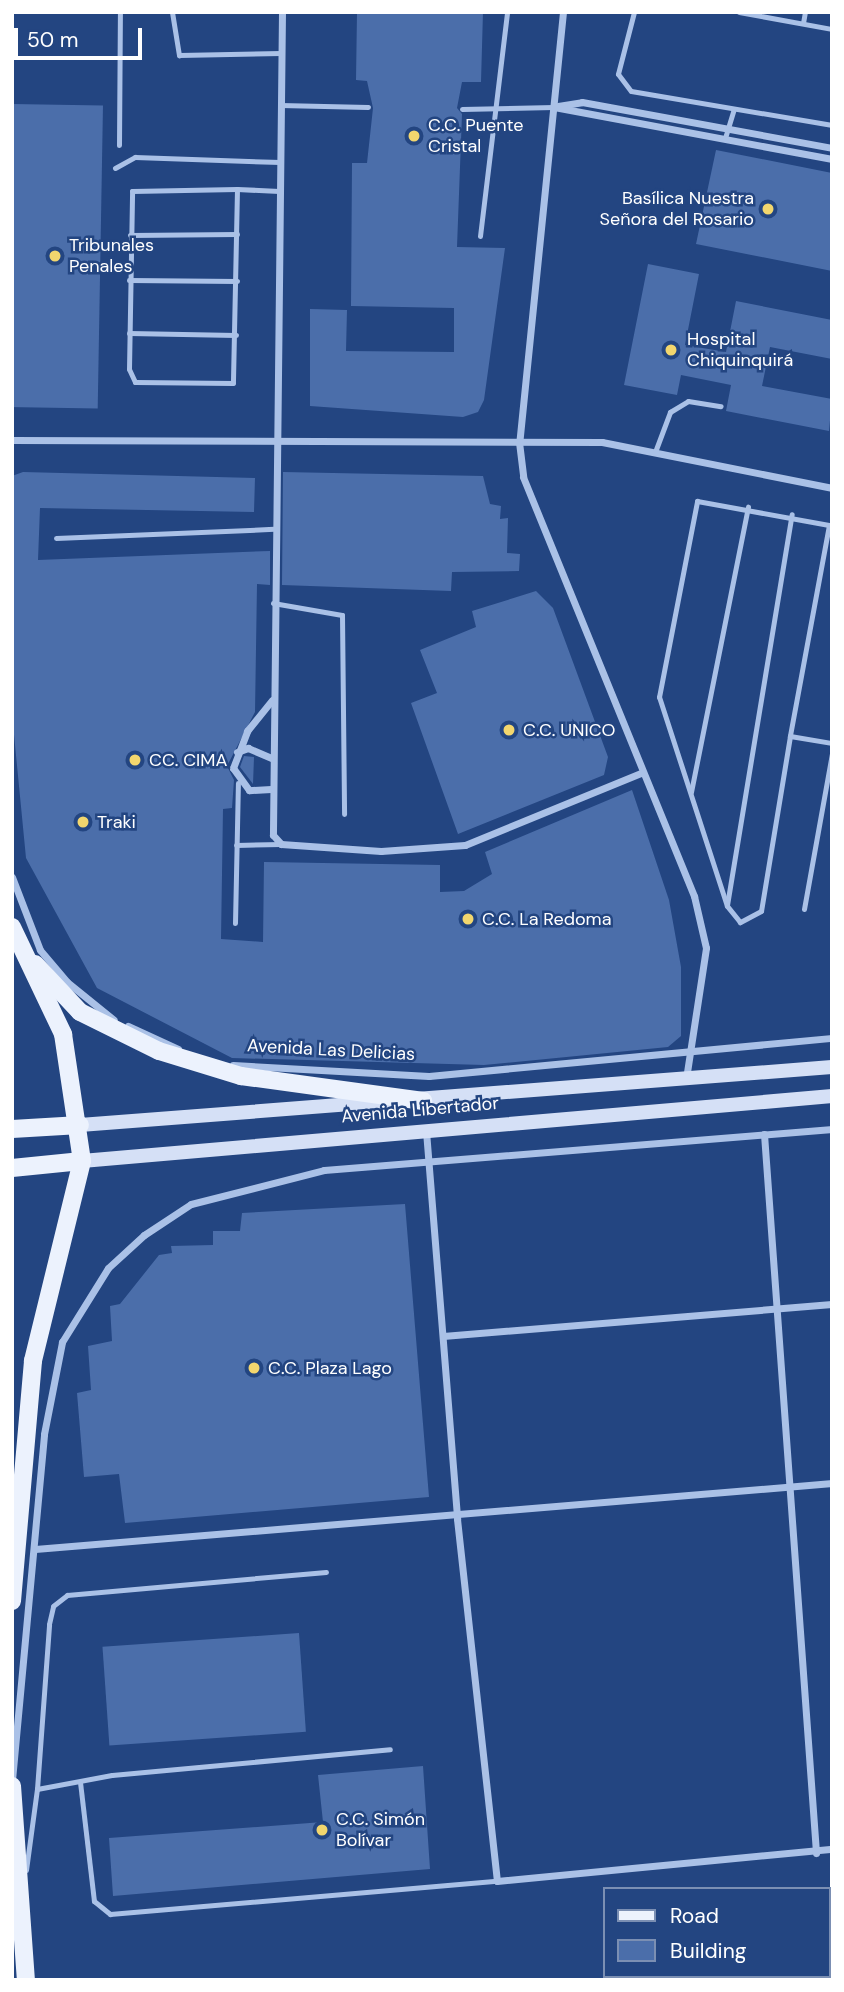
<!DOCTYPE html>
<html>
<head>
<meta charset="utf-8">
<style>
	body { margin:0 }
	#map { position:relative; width:844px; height:1992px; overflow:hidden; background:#234581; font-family:"DM Sans",sans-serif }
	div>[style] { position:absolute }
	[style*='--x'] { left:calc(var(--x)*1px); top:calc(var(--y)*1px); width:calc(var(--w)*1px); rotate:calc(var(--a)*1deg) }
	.building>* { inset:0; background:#4b6eaa; transform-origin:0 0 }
	.service>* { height:5px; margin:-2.5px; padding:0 2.5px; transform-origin:2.5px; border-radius:2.5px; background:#aac1e7 }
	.minor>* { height:7px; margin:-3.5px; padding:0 3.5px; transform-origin:3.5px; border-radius:3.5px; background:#aac1e7 }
	.secondary>* { height:14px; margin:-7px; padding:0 7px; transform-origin:7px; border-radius:7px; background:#d5e0f6 }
	.primary>* { height:18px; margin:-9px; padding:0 9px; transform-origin:9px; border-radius:9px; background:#ecf2fd }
	.dots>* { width:19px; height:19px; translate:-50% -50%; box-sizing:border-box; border:4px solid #234581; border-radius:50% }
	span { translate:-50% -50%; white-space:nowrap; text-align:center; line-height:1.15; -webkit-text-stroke:5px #234581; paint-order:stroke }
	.poi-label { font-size:18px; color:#fff }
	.left { translate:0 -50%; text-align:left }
	.right { translate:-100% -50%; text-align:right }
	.street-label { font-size:18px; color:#fff }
	.frame { position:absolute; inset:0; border:14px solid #fff; pointer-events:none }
	.legend { position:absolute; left:603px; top:1887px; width:228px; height:91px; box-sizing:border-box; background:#234581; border:2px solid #7b8fb3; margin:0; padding:9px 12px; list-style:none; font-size:21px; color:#fff }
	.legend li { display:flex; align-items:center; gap:14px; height:35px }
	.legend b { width:35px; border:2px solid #7b8fb3 }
	.scale { position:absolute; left:14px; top:28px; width:128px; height:32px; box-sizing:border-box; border:4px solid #fff; border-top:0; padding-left:9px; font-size:21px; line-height:24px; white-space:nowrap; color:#fff; -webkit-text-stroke:5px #234581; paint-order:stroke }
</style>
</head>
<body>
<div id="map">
	<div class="building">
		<i style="clip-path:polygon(357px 12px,483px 12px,481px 82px,462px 82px,457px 108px,462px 114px,457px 247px,505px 248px,484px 400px,478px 412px,463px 417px,310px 406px,310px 309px,347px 310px,346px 351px,454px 352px,454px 308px,351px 306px,352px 163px,367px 163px,373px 108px,367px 81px,356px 80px)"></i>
		<i style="left:12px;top:104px;width:91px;height:303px;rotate:1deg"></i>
		<i style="clip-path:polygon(716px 150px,832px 173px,832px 271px,696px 244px)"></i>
		<i style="clip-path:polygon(648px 264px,699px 274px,685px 345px,726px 352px,736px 301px,832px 320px,832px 359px,770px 347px,762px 386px,832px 399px,829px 431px,726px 411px,731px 385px,681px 375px,677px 395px,624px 385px)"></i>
		<i style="clip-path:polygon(23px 472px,255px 478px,254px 512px,40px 508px,38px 560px,270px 551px,270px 585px,257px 584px,255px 712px,227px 766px,234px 780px,232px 808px,223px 809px,221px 939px,263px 942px,264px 862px,440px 865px,440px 892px,464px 891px,492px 874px,485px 852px,632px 790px,669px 900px,681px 967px,681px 1036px,668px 1047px,484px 1065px,232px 1058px,97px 988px,26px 858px,12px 714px,12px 476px)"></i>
		<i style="clip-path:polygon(283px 472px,483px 476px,490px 504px,501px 506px,500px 519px,508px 518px,507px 553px,520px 554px,519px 571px,452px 572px,451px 591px,282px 585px)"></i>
		<i style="clip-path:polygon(536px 591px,553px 608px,608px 757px,604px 775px,458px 834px,411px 703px,437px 693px,420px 650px,476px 627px,472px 611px)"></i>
		<i style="clip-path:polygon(244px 756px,254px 757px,253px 784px,240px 767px)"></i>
		<i style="clip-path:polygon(405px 1204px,429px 1497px,125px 1523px,119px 1474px,84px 1477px,77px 1393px,91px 1390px,88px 1346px,112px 1341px,110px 1306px,120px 1304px,159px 1255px,172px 1253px,171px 1246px,213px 1245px,213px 1231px,240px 1231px,242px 1213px)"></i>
		<i style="left:299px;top:1633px;width:99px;height:197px;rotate:86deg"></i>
		<i style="clip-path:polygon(423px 1766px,430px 1869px,113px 1896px,109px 1838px,323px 1822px,318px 1775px)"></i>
	</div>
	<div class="service">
		<i style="--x:172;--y:12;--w:44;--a:80.8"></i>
		<i style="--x:179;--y:55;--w:102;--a:-1.1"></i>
		<i style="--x:634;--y:12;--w:64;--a:104.5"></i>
		<i style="--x:618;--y:74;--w:21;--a:53"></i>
		<i style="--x:631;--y:91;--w:204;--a:9.6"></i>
		<i style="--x:739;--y:12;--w:95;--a:10.4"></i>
		<i style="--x:803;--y:23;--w:11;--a:-80"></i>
		<i style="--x:280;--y:105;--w:88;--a:1.3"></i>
		<i style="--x:462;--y:109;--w:92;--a:-1.2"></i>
		<i style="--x:725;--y:138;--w:30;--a:-73"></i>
		<i style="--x:119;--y:145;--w:133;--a:-89.6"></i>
		<i style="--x:115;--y:168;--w:23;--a:-29"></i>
		<i style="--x:135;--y:157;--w:145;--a:2"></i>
		<i style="--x:237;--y:189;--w:194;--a:91.2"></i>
		<i style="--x:233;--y:383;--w:98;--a:-179.4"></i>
		<i style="--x:135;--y:382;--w:14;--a:-115"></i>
		<i style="--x:129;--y:369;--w:178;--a:-89"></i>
		<i style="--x:132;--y:191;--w:105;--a:-1.1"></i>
		<i style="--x:237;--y:189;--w:42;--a:2.7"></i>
		<i style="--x:130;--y:235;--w:107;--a:-0.5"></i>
		<i style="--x:480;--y:236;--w:226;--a:-83.1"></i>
		<i style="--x:129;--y:280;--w:108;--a:0.5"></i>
		<i style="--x:129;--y:333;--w:107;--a:1.1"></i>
		<i style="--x:655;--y:452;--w:43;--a:-69.4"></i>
		<i style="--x:670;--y:412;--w:21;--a:-31"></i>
		<i style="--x:688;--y:401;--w:33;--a:9"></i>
		<i style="--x:56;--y:538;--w:218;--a:-2.4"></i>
		<i style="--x:273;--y:603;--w:70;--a:9.9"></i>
		<i style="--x:342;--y:615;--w:199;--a:89.4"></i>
		<i style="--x:790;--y:736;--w:177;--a:99.4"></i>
		<i style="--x:761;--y:911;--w:24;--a:152"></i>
		<i style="--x:740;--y:922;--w:21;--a:-129"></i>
		<i style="--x:727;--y:906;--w:220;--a:-108"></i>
		<i style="--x:659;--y:697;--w:200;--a:-79"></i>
		<i style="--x:697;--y:501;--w:134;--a:10.3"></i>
		<i style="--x:829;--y:525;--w:215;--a:100.5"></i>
		<i style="--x:790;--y:736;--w:43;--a:9.5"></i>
		<i style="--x:691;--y:792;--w:291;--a:-78.7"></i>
		<i style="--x:236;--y:845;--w:45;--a:-1.3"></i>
		<i style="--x:727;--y:905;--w:396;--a:-80.6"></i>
		<i style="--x:804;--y:909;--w:158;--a:-79.8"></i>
		<i style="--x:235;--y:923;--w:140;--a:-88.8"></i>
		<i style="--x:80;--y:1782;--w:120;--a:83.3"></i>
		<i style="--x:94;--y:1901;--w:21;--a:39"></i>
		<i style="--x:110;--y:1914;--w:388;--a:-4.9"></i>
		<i style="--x:37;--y:1789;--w:165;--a:-85.8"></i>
		<i style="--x:49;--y:1624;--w:18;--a:-77"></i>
		<i style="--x:53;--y:1606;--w:18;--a:-38"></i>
		<i style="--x:67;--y:1595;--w:260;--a:-5.1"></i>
		<i style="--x:26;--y:1870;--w:82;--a:-82.3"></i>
		<i style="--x:37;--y:1789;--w:76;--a:-10.6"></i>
		<i style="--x:112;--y:1775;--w:279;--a:-5.3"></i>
	</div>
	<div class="minor">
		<i style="--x:282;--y:12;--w:823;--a:90.63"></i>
		<i style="--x:273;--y:835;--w:12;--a:48"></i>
		<i style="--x:281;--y:844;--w:100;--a:4"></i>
		<i style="--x:381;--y:851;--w:84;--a:-4.1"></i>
		<i style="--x:465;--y:845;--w:192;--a:-22.3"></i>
		<i style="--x:563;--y:12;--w:432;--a:95.8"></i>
		<i style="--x:519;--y:442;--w:35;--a:83"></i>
		<i style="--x:523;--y:477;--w:453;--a:67.8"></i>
		<i style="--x:694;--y:896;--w:53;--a:77"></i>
		<i style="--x:706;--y:948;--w:132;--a:98.7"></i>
		<i style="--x:558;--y:106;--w:24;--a:-9"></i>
		<i style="--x:582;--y:102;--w:254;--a:10.4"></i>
		<i style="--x:554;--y:107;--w:283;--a:10.6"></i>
		<i style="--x:12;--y:440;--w:590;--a:0.19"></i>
		<i style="--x:602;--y:442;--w:235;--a:11.3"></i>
		<i style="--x:237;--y:752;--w:12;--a:-20"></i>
		<i style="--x:248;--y:748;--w:26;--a:23"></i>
		<i style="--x:271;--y:789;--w:22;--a:177"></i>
		<i style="--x:249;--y:790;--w:27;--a:-126"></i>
		<i style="--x:233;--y:768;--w:40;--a:-69"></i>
		<i style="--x:247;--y:731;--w:40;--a:-51"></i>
		<i style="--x:12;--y:877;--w:78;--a:69"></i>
		<i style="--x:40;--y:950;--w:42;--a:49.8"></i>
		<i style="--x:67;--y:982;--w:60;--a:39"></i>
		<i style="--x:128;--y:1026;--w:55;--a:24.7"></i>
		<i style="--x:233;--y:1065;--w:196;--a:3.2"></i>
		<i style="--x:429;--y:1076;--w:405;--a:-5.4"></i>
		<i style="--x:426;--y:1131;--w:389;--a:85.4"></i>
		<i style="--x:457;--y:1519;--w:364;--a:83.7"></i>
		<i style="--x:497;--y:1881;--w:337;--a:-5.5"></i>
		<i style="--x:764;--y:1134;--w:721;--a:85.86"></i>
		<i style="--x:443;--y:1336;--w:390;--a:-4.7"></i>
		<i style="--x:35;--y:1549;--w:800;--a:-4.73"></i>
		<i style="--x:12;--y:1780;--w:347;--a:-84.7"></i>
		<i style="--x:44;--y:1434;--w:94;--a:-78.9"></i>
		<i style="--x:62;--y:1342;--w:87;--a:-58.1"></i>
		<i style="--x:108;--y:1268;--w:49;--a:-42.5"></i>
		<i style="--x:144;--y:1235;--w:56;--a:-33.4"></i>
		<i style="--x:191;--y:1204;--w:137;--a:-14.3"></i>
		<i style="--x:324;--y:1170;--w:510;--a:-4.61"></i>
	</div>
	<div class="secondary">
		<i style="--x:80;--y:1125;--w:754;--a:-4.41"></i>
		<i style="--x:82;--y:1161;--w:753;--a:-4.95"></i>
	</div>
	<div class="primary">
		<i style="--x:12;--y:927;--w:119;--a:64.5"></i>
		<i style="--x:63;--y:1034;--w:128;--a:81.5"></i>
		<i style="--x:82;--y:1161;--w:206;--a:103.8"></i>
		<i style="--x:33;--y:1361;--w:241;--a:95"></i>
		<i style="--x:35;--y:964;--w:66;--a:46.8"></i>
		<i style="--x:80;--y:1012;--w:88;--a:26.3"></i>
		<i style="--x:159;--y:1051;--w:86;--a:17"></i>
		<i style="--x:241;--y:1076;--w:184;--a:7.8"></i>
		<i style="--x:12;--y:1129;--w:68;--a:-3.4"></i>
		<i style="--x:12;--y:1168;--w:70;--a:-5.7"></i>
		<i style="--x:12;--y:1786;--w:195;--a:85.9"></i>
	</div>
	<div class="dots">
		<i style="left:414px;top:136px;background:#f2d66e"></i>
		<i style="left:768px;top:209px;background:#f2d66e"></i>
		<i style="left:55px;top:256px;background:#f2d66e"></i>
		<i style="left:671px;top:350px;background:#f2d66e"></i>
		<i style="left:509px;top:730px;background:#f2d66e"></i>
		<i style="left:135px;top:760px;background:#f2d66e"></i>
		<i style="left:83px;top:822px;background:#f2d66e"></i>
		<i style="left:468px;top:919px;background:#f2d66e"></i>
		<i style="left:254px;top:1368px;background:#f2d66e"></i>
		<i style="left:322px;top:1830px;background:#f2d66e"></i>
	</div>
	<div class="poi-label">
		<span class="left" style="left:428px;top:136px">C.C. Puente<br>Cristal</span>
		<span class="right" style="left:754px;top:209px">Basílica Nuestra<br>Señora del Rosario</span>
		<span class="left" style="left:69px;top:256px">Tribunales<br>Penales</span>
		<span class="left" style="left:687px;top:350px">Hospital<br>Chiquinquirá</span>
		<span class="left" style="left:523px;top:730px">C.C. UNICO</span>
		<span class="left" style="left:149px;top:760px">CC. CIMA</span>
		<span class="left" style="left:97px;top:822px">Traki</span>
		<span class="left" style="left:482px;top:919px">C.C. La Redoma</span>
		<span class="left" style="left:268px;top:1368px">C.C. Plaza Lago</span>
		<span class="left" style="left:336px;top:1830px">C.C. Simón<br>Bolívar</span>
	</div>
	<div class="street-label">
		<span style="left:331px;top:1050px;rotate:3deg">Avenida Las Delicias</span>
		<span style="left:420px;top:1110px;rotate:-5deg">Avenida Libertador</span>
	</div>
	<div class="frame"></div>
	<ul class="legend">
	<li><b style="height:9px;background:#ecf2fd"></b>Road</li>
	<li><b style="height:19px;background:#4b6eaa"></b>Building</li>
	</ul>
	<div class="scale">50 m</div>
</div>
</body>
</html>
